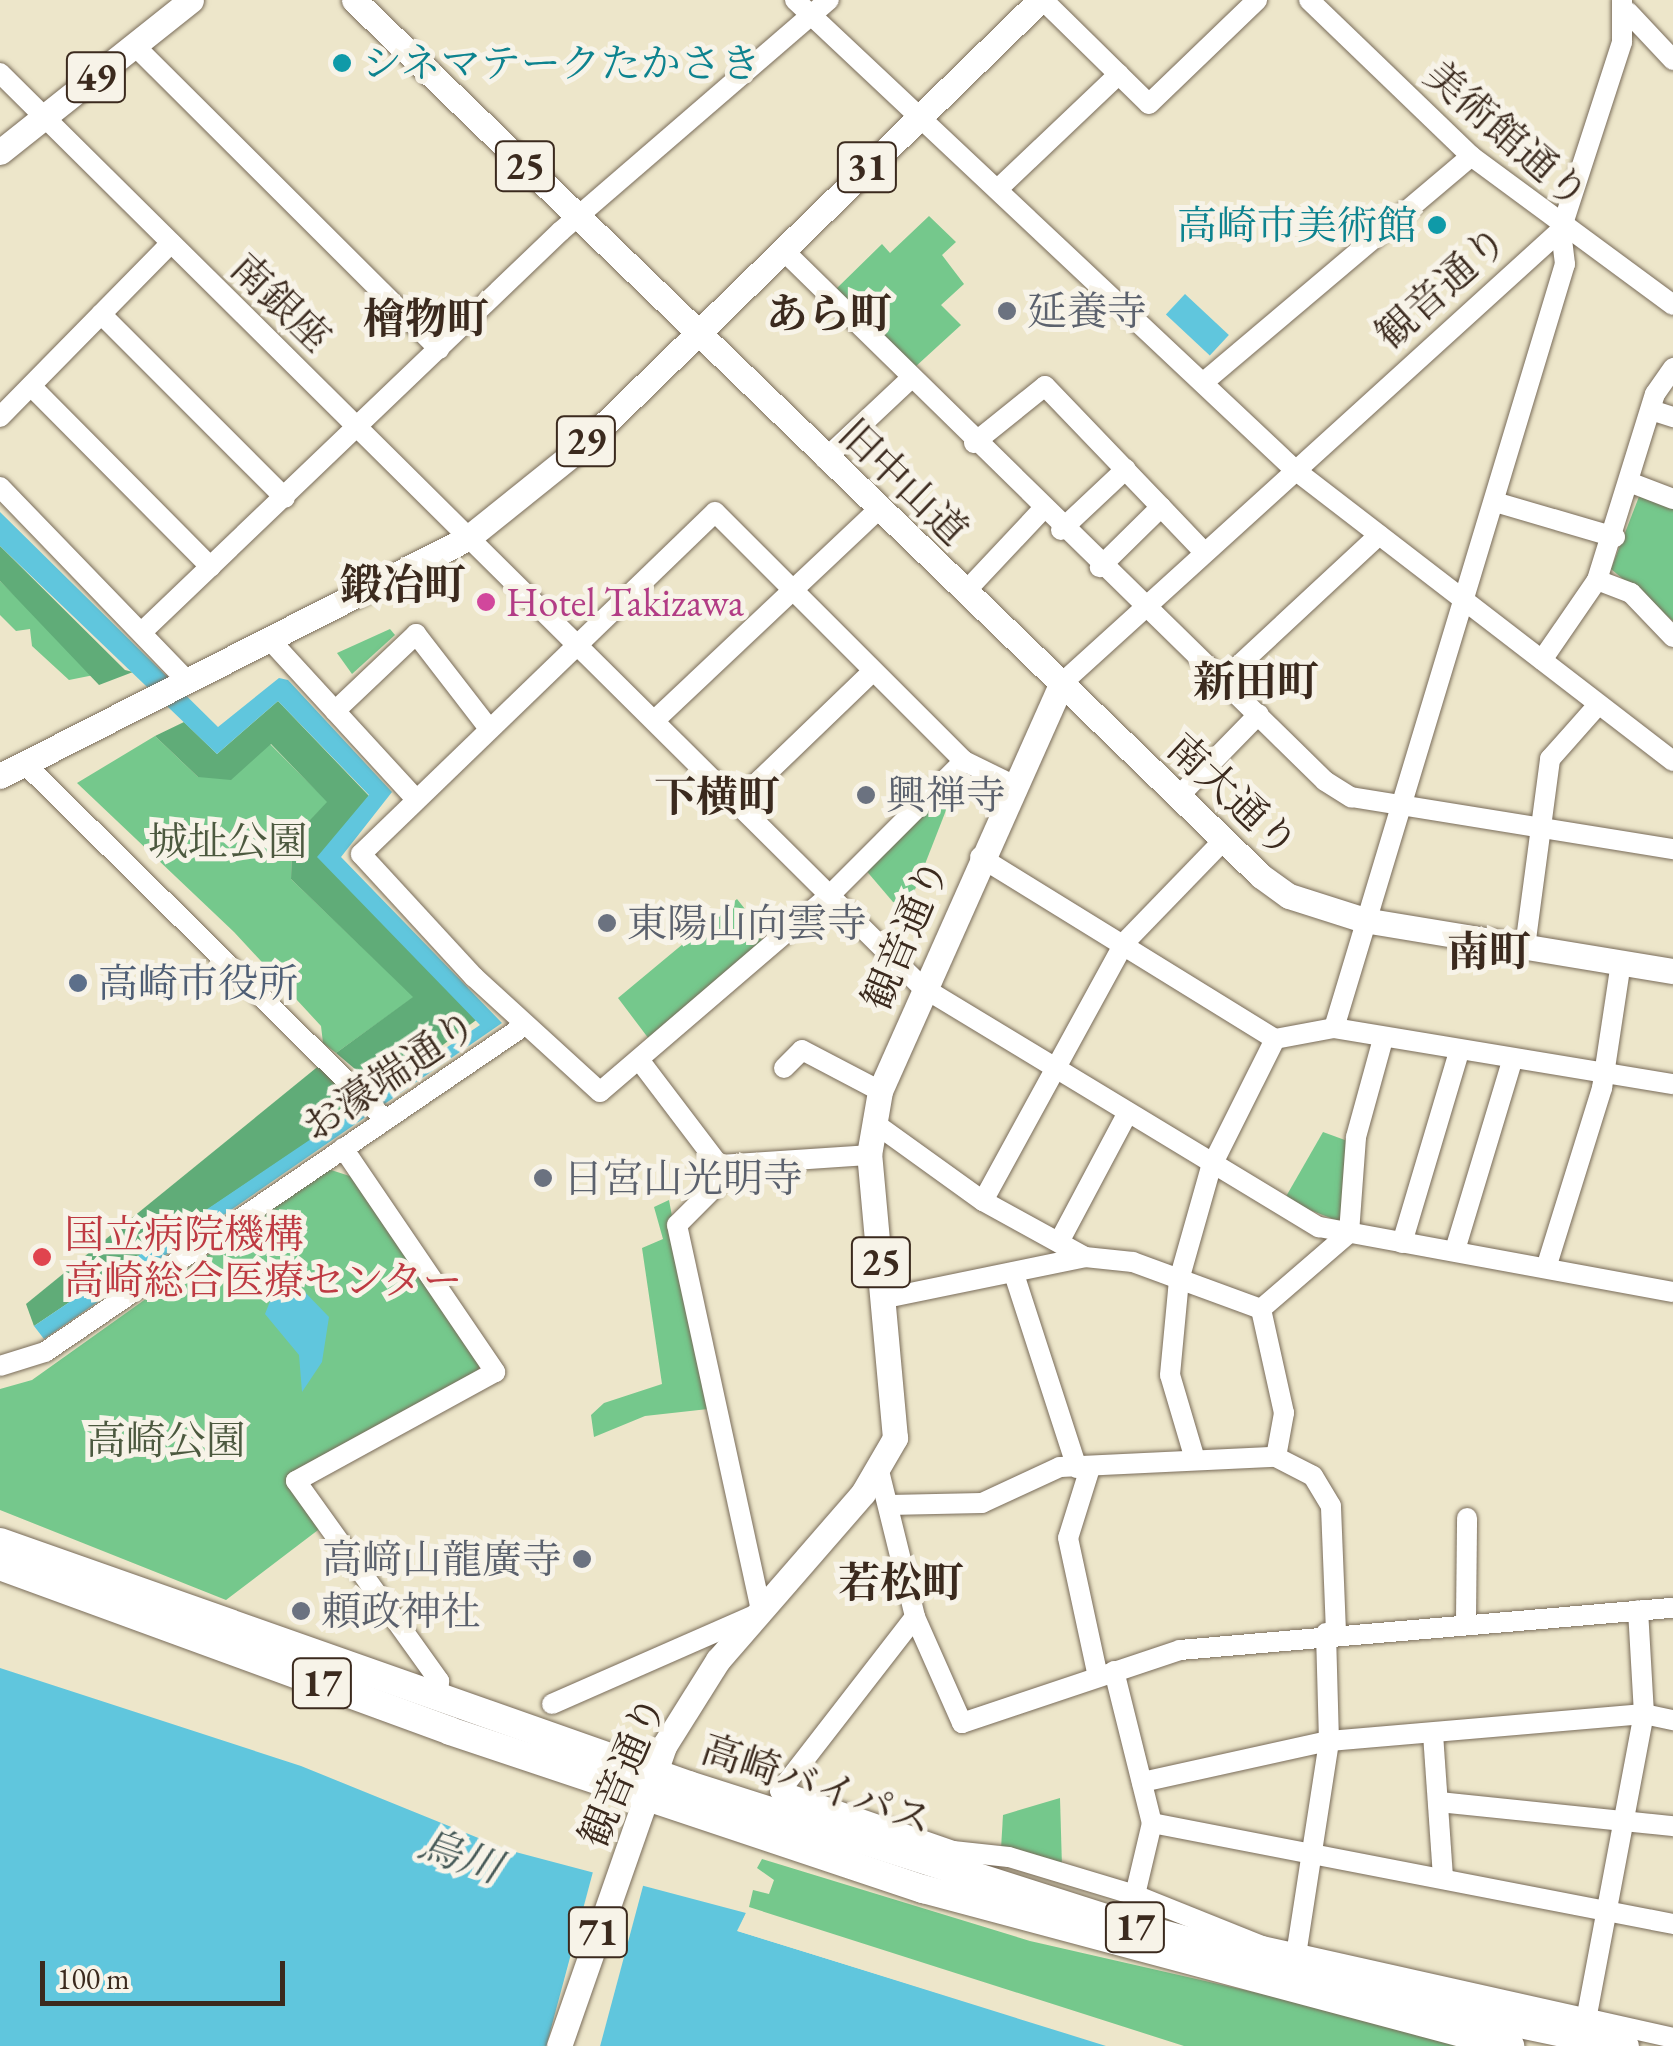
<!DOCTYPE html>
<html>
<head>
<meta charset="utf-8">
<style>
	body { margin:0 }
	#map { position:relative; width:1673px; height:2046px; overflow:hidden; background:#ede6ca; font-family:"EB Garamond","Noto Serif JP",serif }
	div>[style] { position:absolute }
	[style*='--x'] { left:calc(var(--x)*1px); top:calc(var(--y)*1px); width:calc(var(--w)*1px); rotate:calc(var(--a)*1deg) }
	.green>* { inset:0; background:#75c88c }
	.forest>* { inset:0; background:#60ac78 }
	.water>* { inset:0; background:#60c6dd; transform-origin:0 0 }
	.pier>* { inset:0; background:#ede6ca; transform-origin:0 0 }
	.roads { filter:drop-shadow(0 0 2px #796c5a) drop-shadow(0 0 2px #796c5a) }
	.minor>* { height:20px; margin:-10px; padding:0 10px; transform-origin:10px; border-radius:10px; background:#fff }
	.major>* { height:25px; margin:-12.5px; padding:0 12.5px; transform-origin:12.5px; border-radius:12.5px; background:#fff }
	.highway>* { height:28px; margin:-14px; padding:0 14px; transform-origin:14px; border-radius:14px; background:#fff }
	.dots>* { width:28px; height:28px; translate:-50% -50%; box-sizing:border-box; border:5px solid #f7f3e8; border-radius:50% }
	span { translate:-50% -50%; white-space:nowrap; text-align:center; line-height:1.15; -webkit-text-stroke:10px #f7f3e8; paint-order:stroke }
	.shield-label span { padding:2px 8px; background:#f7f3e8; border:2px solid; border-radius:8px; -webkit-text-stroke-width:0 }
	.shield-label { font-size:38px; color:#3b2a1e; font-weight:700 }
	.culture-label { font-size:40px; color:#0d838f }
	.left { translate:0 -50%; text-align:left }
	.right { translate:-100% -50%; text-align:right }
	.street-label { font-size:40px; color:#3b2a1e }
	.worship-label { font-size:40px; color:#5b616d }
	.hotel-label { font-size:40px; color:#b23c85 }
	.park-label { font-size:40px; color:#4c593f }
	.service-label { font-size:40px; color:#4e5e75 }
	.health-label { font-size:40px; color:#be3a42 }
	.neighbourhood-label { font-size:42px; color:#3b2a1e; font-weight:700 }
	.water-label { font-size:42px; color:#465957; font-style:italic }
	.scale { position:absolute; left:40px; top:1961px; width:245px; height:45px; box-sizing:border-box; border:5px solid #3b2a1e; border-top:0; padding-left:12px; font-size:30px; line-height:35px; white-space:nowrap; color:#3b2a1e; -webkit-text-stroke:8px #f7f3e8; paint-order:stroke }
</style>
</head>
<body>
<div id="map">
	<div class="green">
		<i style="clip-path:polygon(929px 216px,956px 242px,942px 255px,964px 284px,941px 305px,961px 325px,914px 368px,834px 291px,882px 244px,890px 253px)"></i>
		<i style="clip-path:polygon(1640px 494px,1673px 506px,1673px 621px,1611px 569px)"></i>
		<i style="clip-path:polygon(0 581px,94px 675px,69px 680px,32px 646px,30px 629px,16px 631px,0 615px)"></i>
		<i style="clip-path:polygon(390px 629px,395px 635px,352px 674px,337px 653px)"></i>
		<i style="clip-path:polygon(155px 736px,198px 777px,270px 744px,328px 802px,292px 839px,291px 879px,414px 997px,336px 1053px,323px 1043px,321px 1026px,234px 932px,77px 783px)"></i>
		<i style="clip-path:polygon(945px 787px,952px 795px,909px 905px,893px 902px,864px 868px)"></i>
		<i style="clip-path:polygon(737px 899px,749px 914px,766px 901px,776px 914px,756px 931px,764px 943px,652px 1043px,618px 998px)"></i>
		<i style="clip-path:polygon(1323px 1132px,1353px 1143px,1346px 1224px,1284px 1200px)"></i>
		<i style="clip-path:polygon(328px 1169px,362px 1180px,480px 1360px,478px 1373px,288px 1479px,322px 1527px,226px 1600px,0 1510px,0 1389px,32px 1380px)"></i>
		<i style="clip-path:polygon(669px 1200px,708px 1409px,645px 1416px,594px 1437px,591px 1415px,604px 1403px,662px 1384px,642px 1248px,663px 1239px,654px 1207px)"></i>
		<i style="clip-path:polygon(1060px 1798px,1062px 1867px,1001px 1849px,1003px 1815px)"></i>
		<i style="clip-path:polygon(762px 1859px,1030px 1941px,1489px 2046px,1184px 2046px,749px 1907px,753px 1890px,769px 1894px,774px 1880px,757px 1868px)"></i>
	</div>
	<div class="forest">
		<i style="clip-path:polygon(0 546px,125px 670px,133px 672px,99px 685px,0 581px)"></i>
		<i style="clip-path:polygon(278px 701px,369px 796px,318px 857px,479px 1018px,381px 1091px,336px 1053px,413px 997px,291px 879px,292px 839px,327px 802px,271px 744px,231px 780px,198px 777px,155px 736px,184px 722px,217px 754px)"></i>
		<i style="clip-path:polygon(321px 1064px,363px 1105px,34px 1326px,26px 1304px)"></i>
	</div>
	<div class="water">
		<i style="left:1185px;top:294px;width:60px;height:28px;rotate:43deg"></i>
		<i style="clip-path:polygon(0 512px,218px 727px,279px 678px,288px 680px,392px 792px,341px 857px,502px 1023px,44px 1339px,34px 1326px,480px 1025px,317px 857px,369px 795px,278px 701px,217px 754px,0 546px)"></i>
		<i style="clip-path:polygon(298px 1285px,329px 1317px,322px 1362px,302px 1392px,299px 1355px,265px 1314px,274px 1291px)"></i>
		<i style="clip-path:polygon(0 1668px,301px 1766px,508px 1850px,746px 1913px,738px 1931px,1106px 2046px,0 2046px)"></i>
	</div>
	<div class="pier">
		<i style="left:594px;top:1868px;width:52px;height:188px;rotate:15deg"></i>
		<i style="clip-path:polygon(748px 1909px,744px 1928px,1111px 2046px,737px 1931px)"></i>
	</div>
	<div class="roads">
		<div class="minor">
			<i style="--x:795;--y:0;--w:686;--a:43.23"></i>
			<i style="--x:1295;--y:470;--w:477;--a:37.6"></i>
			<i style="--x:1043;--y:0;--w:148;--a:44.5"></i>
			<i style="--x:1149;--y:104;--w:150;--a:-43.9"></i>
			<i style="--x:1309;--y:0;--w:225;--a:43.9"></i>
			<i style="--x:1471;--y:156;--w:251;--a:36.4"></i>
			<i style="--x:1628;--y:12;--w:66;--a:46.8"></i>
			<i style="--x:136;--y:47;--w:428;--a:44.9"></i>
			<i style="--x:0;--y:73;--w:1298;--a:44.75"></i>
			<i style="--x:922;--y:987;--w:464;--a:31.2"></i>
			<i style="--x:1319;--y:1227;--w:360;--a:10.4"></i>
			<i style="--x:1000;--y:187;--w:164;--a:-43.5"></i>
			<i style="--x:782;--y:249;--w:760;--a:44.41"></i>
			<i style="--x:1325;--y:781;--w:31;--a:32"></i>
			<i style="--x:1351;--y:797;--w:326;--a:9.2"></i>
			<i style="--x:101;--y:314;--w:260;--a:45"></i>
			<i style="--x:1204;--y:382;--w:350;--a:-40.2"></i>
			<i style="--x:31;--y:386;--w:255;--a:45.2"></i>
			<i style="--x:1651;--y:410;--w:23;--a:18"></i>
			<i style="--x:0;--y:417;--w:244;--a:-45.5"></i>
			<i style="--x:974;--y:443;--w:91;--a:-38.8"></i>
			<i style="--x:1045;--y:386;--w:168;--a:46.2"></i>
			<i style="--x:1161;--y:507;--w:86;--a:135.5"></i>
			<i style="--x:825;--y:459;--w:115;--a:-43.2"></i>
			<i style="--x:1629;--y:482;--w:47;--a:21.1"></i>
			<i style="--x:0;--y:487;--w:271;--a:46"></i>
			<i style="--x:1495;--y:502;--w:125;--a:16.3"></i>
			<i style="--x:1161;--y:507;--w:62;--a:46.3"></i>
			<i style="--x:1061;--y:530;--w:89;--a:-43.2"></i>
			<i style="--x:1597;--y:580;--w:36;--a:21"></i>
			<i style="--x:1631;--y:593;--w:61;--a:46.3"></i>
			<i style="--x:965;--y:592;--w:112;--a:-46.8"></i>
			<i style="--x:144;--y:630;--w:577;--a:-43.74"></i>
			<i style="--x:561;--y:231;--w:354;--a:-40.8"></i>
			<i style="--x:271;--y:641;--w:212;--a:47.5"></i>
			<i style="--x:1542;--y:660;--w:97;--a:-55.5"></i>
			<i style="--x:1597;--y:580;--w:195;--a:-72.7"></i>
			<i style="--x:1655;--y:394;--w:32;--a:-55"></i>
			<i style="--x:1223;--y:680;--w:213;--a:-42.9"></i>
			<i style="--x:1061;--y:684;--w:675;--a:-42.24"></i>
			<i style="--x:1561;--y:230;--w:198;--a:-72"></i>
			<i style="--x:1622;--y:42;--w:42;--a:-90"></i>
			<i style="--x:335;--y:711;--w:112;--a:-43.5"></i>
			<i style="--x:416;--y:634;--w:116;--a:52.3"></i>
			<i style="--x:655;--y:720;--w:306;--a:-43.3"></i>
			<i style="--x:964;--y:761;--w:188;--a:135"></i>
			<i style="--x:831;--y:894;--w:304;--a:139.4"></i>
			<i style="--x:600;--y:1092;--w:171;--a:-137.6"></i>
			<i style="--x:474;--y:977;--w:167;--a:-132.6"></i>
			<i style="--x:361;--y:854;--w:492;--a:-44"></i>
			<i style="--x:715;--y:512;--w:352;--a:45"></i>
			<i style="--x:964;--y:761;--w:52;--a:26.1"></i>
			<i style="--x:27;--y:766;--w:504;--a:44.6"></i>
			<i style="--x:1177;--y:798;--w:117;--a:-45.7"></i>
			<i style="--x:738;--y:801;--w:186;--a:-43.9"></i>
			<i style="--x:980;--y:857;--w:347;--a:31.7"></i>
			<i style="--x:1275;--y:1039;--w:60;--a:-10.6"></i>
			<i style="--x:1334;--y:1028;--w:344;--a:9.4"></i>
			<i style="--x:1525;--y:947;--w:190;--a:-82.4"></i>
			<i style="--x:1550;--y:759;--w:72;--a:-48.4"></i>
			<i style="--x:1334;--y:1028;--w:798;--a:-73.18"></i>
			<i style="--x:1565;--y:264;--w:34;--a:-97"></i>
			<i style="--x:640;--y:1061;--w:131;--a:52.8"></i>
			<i style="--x:719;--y:1165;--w:21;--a:98"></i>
			<i style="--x:716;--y:1186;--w:55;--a:135"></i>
			<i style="--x:677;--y:1225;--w:390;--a:77.7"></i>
			<i style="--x:784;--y:1068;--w:25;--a:-45"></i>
			<i style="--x:802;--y:1050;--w:88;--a:27.7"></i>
			<i style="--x:873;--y:1122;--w:135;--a:35.7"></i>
			<i style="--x:983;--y:1201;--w:116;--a:28.8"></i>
			<i style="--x:1085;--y:1257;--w:48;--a:5.9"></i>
			<i style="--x:1133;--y:1262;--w:136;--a:20.2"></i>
			<i style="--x:343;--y:1148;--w:271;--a:55.8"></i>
			<i style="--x:495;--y:1372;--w:227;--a:151.3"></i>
			<i style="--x:296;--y:1481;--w:246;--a:54.4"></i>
			<i style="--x:439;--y:1681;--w:18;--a:93"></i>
			<i style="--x:719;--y:1165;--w:150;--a:-3.8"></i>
			<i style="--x:983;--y:1201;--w:295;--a:-61.3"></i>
			<i style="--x:1125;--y:942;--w:141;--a:-45.9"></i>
			<i style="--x:1059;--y:1242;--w:147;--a:-62"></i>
			<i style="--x:1402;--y:1243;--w:199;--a:-73.4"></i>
			<i style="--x:1455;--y:1250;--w:197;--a:-73.2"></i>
			<i style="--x:1546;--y:1268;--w:189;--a:-72.7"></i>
			<i style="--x:1602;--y:1088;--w:126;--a:-81.4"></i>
			<i style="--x:1014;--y:1274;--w:204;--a:72"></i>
			<i style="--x:886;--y:1298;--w:203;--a:-11.6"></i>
			<i style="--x:0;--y:1366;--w:47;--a:-17.3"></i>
			<i style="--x:45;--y:1352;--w:581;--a:-34.26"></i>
			<i style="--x:1194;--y:1456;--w:84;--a:-106.5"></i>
			<i style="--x:1170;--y:1375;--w:95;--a:-84.6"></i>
			<i style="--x:1179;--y:1280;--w:117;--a:-74.2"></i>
			<i style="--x:1211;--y:1167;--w:143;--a:-63.4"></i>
			<i style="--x:1090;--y:1468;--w:73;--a:107.4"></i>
			<i style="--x:1068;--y:1538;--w:142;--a:77.8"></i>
			<i style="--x:879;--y:1471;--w:150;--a:76.1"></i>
			<i style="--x:915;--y:1617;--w:116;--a:66.1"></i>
			<i style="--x:962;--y:1723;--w:230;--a:-18.5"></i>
			<i style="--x:1180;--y:1650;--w:495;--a:-4.9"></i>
			<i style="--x:889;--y:1505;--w:93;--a:-1.2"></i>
			<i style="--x:982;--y:1503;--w:86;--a:-24.8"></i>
			<i style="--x:1060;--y:1467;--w:216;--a:-2.7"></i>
			<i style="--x:915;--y:1617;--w:220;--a:127.8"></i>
			<i style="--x:780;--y:1791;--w:183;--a:19.1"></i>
			<i style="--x:953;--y:1851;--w:56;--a:6.1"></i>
			<i style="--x:1009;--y:1857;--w:132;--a:16.8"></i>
			<i style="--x:1135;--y:1895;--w:137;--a:21.9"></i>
			<i style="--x:1262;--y:1946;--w:421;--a:12.6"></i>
			<i style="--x:1466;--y:1620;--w:102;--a:-89.4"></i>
			<i style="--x:1336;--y:1632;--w:126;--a:-92.3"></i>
			<i style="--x:1331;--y:1506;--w:35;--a:-121"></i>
			<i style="--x:1313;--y:1476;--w:42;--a:-152.8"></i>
			<i style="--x:1276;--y:1457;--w:45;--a:-79.7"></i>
			<i style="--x:1284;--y:1413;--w:107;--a:-102.5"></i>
			<i style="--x:1261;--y:1309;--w:116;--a:-40.8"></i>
			<i style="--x:1349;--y:1233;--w:96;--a:-85.8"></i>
			<i style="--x:1356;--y:1137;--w:102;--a:-74.6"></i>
			<i style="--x:1114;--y:1671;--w:157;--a:76"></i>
			<i style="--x:1152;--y:1823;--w:74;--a:103.3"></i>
			<i style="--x:552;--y:1704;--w:219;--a:-23.7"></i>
			<i style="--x:1433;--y:1734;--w:142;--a:86"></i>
			<i style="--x:1142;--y:1782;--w:191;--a:-12.4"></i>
			<i style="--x:1329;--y:1741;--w:316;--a:-4.9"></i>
			<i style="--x:1644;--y:1714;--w:30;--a:12"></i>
			<i style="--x:1439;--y:1802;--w:235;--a:5.9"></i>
			<i style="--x:1152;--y:1823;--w:531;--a:10.97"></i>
			<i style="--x:1296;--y:1955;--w:217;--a:-81.2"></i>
			<i style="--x:1329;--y:1741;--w:108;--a:-91.6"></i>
			<i style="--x:1586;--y:2020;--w:311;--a:-79.3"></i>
			<i style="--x:1644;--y:1714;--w:104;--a:-93.3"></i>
		</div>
		<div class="major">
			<i style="--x:354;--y:0;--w:1261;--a:44"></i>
			<i style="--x:1261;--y:876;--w:34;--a:36"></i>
			<i style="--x:1289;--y:896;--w:79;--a:17.7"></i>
			<i style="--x:1364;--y:920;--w:313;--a:9.4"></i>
			<i style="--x:0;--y:152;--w:244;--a:-38.5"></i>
			<i style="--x:0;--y:776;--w:525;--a:-26.96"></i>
			<i style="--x:468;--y:538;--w:144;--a:-38.8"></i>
			<i style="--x:580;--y:448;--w:642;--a:-44.24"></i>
			<i style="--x:559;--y:2046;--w:318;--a:-70.7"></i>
			<i style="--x:664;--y:1746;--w:102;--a:-57.9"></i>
			<i style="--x:718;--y:1660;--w:221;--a:-49"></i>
			<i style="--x:863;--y:1493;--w:64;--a:-59.8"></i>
			<i style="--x:895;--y:1438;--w:284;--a:-95.2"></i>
			<i style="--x:869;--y:1155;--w:65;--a:-80.2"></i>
			<i style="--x:880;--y:1091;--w:445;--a:-66"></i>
		</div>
		<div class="highway">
			<i style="--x:0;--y:1542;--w:731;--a:19.43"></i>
			<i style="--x:689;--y:1785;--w:440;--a:17.7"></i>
			<i style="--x:1108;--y:1919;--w:295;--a:15.4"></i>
			<i style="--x:1392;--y:1997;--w:238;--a:11.9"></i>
			<i style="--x:0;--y:1566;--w:479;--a:20.1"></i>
			<i style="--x:450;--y:1731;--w:499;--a:18.5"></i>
			<i style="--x:923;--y:1889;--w:608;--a:14.97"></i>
		</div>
	</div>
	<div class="dots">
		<i style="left:342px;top:63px;background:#0f9aa8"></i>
		<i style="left:1437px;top:225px;background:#0f9aa8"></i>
		<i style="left:1007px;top:311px;background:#6b7280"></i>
		<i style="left:486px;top:602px;background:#d1479c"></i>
		<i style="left:866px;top:795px;background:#6b7280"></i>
		<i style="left:607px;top:923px;background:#6b7280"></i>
		<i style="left:78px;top:983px;background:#5c6f8a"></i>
		<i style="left:543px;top:1178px;background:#6b7280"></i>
		<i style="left:42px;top:1257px;background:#e0444e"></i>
		<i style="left:582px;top:1559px;background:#6b7280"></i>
		<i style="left:301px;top:1611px;background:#6b7280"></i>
	</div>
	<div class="shield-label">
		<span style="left:96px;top:77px">49</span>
		<span style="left:525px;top:166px">25</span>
		<span style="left:867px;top:167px">31</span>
		<span style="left:586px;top:441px">29</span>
		<span style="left:881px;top:1262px">25</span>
		<span style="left:322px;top:1683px">17</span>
		<span style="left:1135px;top:1927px">17</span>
		<span style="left:598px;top:1932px">71</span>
	</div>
	<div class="culture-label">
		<span class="left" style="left:362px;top:63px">シネマテークたかさき</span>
		<span class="right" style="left:1417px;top:225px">高崎市美術館</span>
	</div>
	<div class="street-label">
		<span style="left:1507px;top:134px;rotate:41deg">美術館通り</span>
		<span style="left:1441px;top:287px;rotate:-42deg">観音通り</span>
		<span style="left:281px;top:302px;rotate:44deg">南銀座</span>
		<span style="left:904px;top:482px;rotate:44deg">旧中山道</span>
		<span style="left:1233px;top:795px;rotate:43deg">南大通り</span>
		<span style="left:905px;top:934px;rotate:-67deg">観音通り</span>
		<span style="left:389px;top:1075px;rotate:-34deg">お濠端通り</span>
		<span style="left:622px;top:1771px;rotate:-67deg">観音通り</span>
		<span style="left:817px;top:1784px;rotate:18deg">高崎バイパス</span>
	</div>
	<div class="worship-label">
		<span class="left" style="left:1027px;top:311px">延養寺</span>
		<span class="left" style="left:886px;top:795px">興禅寺</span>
		<span class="left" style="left:627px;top:923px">東陽山向雲寺</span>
		<span class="left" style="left:563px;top:1178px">日宮山光明寺</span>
		<span class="right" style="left:562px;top:1559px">高﨑山龍廣寺</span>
		<span class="left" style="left:321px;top:1611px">頼政神社</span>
	</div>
	<div class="hotel-label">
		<span class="left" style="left:506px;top:602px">Hotel Takizawa</span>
	</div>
	<div class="park-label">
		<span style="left:228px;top:841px">城址公園</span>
		<span style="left:166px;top:1440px">高崎公園</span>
	</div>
	<div class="service-label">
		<span class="left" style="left:98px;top:983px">高崎市役所</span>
	</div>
	<div class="health-label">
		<span class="left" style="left:64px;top:1257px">国立病院機構<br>高崎総合医療センター</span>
	</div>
	<div class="neighbourhood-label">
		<span style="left:829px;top:314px">あら町</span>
		<span style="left:426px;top:319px">檜物町</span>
		<span style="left:403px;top:585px">鍛冶町</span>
		<span style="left:1256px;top:682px">新田町</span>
		<span style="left:717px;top:797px">下横町</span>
		<span style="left:1489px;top:952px">南町</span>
		<span style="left:901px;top:1583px">若松町</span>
	</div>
	<div class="water-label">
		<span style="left:460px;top:1856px;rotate:19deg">烏川</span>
	</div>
	<div class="scale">100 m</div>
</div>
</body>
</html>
